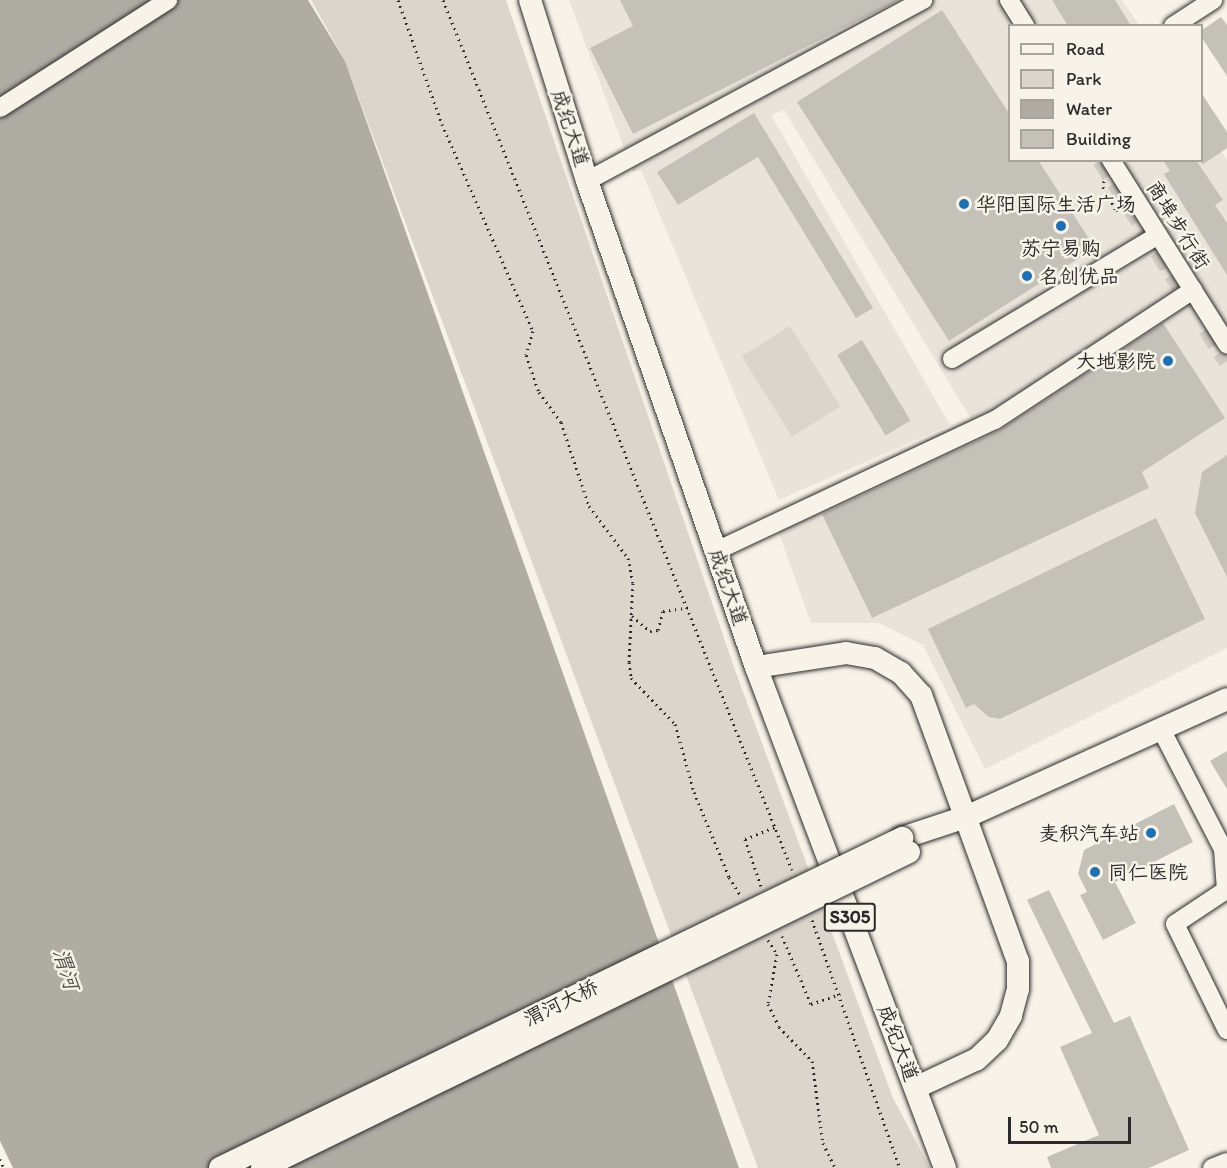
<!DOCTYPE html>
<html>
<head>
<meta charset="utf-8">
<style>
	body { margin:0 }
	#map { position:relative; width:1227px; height:1168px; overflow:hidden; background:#f7f3e8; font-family:Itim,"LXGW WenKai TC",sans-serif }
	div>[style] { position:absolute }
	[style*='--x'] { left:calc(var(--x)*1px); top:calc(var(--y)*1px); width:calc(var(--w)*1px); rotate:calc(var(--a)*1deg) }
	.built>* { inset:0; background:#e8e4da }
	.green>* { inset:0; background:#dad6cc; transform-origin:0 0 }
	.water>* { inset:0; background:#afaca4 }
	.building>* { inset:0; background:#c4c1b9; transform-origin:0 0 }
	.minor-tunnel>* { height:18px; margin-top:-9px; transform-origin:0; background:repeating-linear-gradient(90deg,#cecbc2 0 18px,transparent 0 27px) }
	.path>* { height:3px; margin-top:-1.5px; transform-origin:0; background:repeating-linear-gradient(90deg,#2b2b2b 0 1.5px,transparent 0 6px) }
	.roads { filter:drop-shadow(0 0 2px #2b2b2b) drop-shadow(0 0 2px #2b2b2b) }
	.minor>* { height:18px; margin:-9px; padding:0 9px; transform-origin:9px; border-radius:9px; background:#f7f3e8 }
	.major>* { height:22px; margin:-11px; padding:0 11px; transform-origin:11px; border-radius:11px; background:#f7f3e8 }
	.bridges { filter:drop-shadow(0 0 2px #2b2b2b) drop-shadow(0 0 2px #2b2b2b) }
	.major-bridge>* { height:22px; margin:-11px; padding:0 11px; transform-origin:11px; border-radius:11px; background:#f7f3e8 }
	.dots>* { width:16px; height:16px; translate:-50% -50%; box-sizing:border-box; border:3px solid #f7f3e8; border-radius:50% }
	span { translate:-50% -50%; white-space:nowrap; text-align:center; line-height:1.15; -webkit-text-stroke:5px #f7f3e8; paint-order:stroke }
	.shield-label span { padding:2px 4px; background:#f7f3e8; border:2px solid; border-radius:4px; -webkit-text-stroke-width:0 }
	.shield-label { font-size:18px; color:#2b2b2b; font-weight:700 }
	.street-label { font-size:20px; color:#2b2b2b }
	.poi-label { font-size:20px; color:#2b2b2b }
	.left { translate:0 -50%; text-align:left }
	.right { translate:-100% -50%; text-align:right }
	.water-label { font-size:21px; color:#53524f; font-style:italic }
	.legend { position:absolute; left:1008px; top:24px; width:195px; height:138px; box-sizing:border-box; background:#f7f3e8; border:2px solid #a5a39c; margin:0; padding:8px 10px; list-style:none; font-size:18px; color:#2b2b2b }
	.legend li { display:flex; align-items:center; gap:12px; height:30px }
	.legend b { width:30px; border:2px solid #a5a39c }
	.scale { position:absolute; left:1008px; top:1117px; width:123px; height:27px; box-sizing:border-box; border:3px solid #2b2b2b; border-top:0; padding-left:8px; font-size:18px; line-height:21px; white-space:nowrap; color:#2b2b2b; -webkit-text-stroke:4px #f7f3e8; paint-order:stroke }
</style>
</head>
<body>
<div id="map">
	<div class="built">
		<i style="clip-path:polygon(569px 0,1122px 0,1139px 25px,1010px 26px,1010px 160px,1202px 160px,1202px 122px,1227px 160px,1227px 648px,985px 769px,923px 645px,879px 623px,811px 623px,772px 514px,971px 419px,784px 110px,771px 115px,950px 425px,779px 500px,641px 170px,633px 172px)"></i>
	</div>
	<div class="green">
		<i style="clip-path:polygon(311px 0,506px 0,735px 670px,893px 1098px,930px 1168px,758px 1168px,345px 61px)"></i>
		<i style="left:790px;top:326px;width:95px;height:57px;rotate:58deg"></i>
	</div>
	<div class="water">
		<i style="clip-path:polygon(0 0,308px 0,345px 61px,739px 1168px,13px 1168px,0 1141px)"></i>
	</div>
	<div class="building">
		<i style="clip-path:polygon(620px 0,899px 0,633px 134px,590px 48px,633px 26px)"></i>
		<i style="clip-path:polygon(1052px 0,1115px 0,1131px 26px,1068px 26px)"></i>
		<i style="clip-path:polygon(942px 10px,1010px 115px,1010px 160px,1038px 160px,1095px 248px,949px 341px,797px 102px)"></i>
		<i style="clip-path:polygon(1221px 17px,1227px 25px,1227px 76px,1202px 38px,1202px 30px)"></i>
		<i style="clip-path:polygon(1202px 94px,1227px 132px,1227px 148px,1202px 165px)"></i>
		<i style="clip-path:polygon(754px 113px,873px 308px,856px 318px,758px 157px,678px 205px,657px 172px)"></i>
		<i style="clip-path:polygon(1163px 160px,1196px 160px,1223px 200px,1215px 205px,1227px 223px,1227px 275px,1164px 174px,1170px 171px)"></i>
		<i style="clip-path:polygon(1163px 323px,1225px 418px,1142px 472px,1149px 488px,872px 618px,822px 514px,1000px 430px)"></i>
		<i style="left:862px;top:340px;width:94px;height:29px;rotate:59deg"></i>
		<i style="clip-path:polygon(1227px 455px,1227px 577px,1195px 513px,1202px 472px)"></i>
		<i style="clip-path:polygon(1156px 518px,1205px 619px,1000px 719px,989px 717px,974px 704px,966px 708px,928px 629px)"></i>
		<i style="clip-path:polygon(1227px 751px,1227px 789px,1210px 761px)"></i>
		<i style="clip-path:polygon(1174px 804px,1193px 842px,1115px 882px,1136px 923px,1103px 940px,1080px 895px,1087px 892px,1078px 874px,1084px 850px)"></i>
		<i style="clip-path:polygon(1049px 890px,1114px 1023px,1130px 1016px,1189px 1150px,1149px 1168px,1051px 1168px,1047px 1157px,1099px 1135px,1060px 1047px,1092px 1033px,1027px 900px)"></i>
	</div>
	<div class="minor-tunnel">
		<i style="--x:1101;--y:160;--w:149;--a:57.9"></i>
		<i style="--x:1207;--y:329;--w:38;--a:58"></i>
	</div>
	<div class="path">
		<i style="--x:398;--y:0;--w:132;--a:70.5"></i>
		<i style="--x:442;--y:124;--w:226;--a:66.3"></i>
		<i style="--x:533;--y:331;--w:25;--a:106"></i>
		<i style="--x:526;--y:355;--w:39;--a:71"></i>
		<i style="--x:539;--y:392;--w:37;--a:54"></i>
		<i style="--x:561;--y:422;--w:89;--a:71.6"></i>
		<i style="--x:589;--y:506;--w:65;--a:53.1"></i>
		<i style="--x:628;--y:558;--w:25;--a:79"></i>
		<i style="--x:633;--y:583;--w:79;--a:92.9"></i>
		<i style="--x:629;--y:662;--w:16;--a:83"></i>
		<i style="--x:631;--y:678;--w:64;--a:46.3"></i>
		<i style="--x:675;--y:724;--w:71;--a:74.4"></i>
		<i style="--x:694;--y:792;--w:92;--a:67.6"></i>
		<i style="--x:729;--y:877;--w:22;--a:58"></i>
		<i style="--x:443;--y:0;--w:937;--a:68.14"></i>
		<i style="--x:1104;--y:181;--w:6;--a:99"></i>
		<i style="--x:1103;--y:187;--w:26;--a:61"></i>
		<i style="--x:1116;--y:210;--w:6;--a:-18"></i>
		<i style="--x:632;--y:616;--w:23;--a:40"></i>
		<i style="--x:650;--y:631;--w:8;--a:-7"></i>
		<i style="--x:658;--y:630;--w:20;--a:-75"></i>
		<i style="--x:663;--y:611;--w:27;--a:-8"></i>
		<i style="--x:761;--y:886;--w:50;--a:-108.8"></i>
		<i style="--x:745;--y:839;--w:32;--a:-22"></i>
		<i style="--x:812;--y:920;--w:263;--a:70.5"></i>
		<i style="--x:782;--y:936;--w:74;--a:66.9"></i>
		<i style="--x:811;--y:1004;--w:31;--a:-19"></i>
		<i style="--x:768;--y:940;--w:17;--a:57"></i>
		<i style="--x:777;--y:954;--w:51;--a:100.2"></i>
		<i style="--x:768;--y:1004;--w:25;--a:64"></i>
		<i style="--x:779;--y:1027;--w:47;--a:45.9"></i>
		<i style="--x:812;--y:1061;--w:83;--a:82.4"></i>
		<i style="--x:823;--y:1143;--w:28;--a:64"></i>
		<i style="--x:0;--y:1159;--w:10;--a:66"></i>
	</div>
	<div class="roads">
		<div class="minor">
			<i style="--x:1009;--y:0;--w:31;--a:58"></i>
			<i style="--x:1173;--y:26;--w:48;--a:-33"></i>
			<i style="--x:0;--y:108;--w:200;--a:-32.7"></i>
			<i style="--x:1111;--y:160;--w:218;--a:57.8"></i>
			<i style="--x:587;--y:181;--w:382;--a:-28.3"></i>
			<i style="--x:952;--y:359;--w:240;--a:-31"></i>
			<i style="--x:716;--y:551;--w:308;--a:-25.2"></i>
			<i style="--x:995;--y:420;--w:237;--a:-33.3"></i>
			<i style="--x:1161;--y:729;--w:135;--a:62.7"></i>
			<i style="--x:1223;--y:849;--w:41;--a:85.8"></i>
			<i style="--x:1226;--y:890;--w:61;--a:146.3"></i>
			<i style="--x:1175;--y:924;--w:118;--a:63.9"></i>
			<i style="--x:1212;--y:1168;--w:16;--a:-22"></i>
		</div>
		<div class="major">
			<i style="--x:530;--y:0;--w:190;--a:72.5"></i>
			<i style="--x:587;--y:181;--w:515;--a:70.83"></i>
			<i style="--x:756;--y:667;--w:535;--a:69.33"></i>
			<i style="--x:756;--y:667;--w:91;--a:-8.8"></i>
			<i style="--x:846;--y:653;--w:29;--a:10"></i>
			<i style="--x:875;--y:658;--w:30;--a:30"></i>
			<i style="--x:901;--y:673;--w:30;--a:48"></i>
			<i style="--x:921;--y:695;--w:283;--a:70"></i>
			<i style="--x:1018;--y:961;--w:28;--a:90"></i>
			<i style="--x:1018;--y:989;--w:28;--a:105"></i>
			<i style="--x:1011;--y:1016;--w:28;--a:120"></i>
			<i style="--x:997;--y:1040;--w:28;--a:136"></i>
			<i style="--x:977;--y:1059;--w:68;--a:154.9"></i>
			<i style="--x:902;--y:838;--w:67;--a:-18.2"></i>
			<i style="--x:966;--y:817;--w:286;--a:-24.3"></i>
		</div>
	</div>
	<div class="bridges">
		<div class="major-bridge">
			<i style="--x:220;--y:1168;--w:758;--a:-25.82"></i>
			<i style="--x:262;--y:1168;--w:720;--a:-26.03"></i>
		</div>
	</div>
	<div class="dots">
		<i style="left:964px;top:204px;background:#1f6fb2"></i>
		<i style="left:1061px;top:226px;background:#1f6fb2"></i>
		<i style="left:1027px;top:276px;background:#1f6fb2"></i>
		<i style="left:1168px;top:361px;background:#1f6fb2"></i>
		<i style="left:1151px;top:833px;background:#1f6fb2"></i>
		<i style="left:1095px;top:872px;background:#1f6fb2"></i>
	</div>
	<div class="shield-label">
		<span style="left:850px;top:917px">S305</span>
	</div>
	<div class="street-label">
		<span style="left:570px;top:128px;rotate:72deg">成纪大道</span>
		<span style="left:1178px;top:225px;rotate:58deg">商埠步行街</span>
		<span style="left:728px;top:587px;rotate:71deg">成纪大道</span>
		<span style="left:561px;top:1003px;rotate:-26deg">渭河大桥</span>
		<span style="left:898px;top:1043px;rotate:69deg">成纪大道</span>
	</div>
	<div class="poi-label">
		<span class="left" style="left:976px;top:204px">华阳国际生活广场</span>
		<span style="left:1061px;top:248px">苏宁易购</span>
		<span class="left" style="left:1039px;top:276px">名创优品</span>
		<span class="right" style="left:1156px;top:361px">大地影院</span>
		<span class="right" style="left:1139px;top:833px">麦积汽车站</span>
		<span class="left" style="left:1108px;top:872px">同仁医院</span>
	</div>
	<div class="water-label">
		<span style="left:66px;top:969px;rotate:72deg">渭河</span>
	</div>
	<ul class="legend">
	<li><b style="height:8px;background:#f7f3e8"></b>Road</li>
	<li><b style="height:16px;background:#dad6cc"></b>Park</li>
	<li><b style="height:16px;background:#afaca4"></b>Water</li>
	<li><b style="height:16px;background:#c4c1b9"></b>Building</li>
	</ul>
	<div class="scale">50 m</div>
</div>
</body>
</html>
